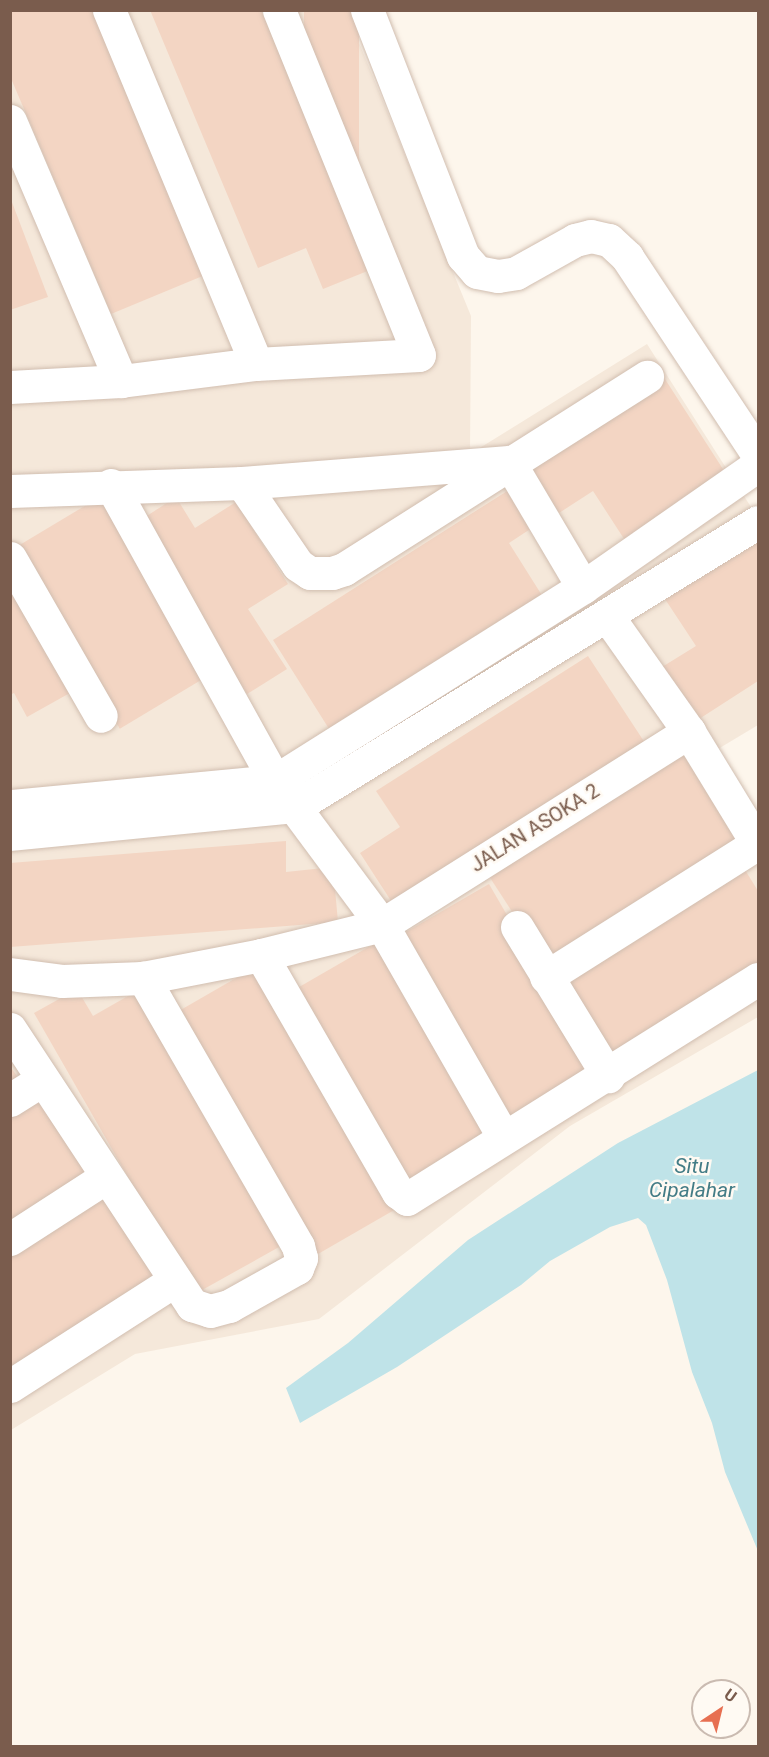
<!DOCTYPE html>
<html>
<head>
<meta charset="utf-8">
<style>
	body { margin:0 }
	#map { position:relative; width:769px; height:1757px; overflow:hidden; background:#fdf6ec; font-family:Roboto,sans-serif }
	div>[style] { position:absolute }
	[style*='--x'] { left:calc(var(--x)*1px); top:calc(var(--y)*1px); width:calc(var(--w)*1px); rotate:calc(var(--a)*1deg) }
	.residential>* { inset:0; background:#f5e8da }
	.water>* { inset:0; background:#bfe3e8 }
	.building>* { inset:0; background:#f3d5c3; transform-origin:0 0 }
	.roads { filter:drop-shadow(0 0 2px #d1beb0) drop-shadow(0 0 2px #d1beb0) }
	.minor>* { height:33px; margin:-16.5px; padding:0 16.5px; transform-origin:16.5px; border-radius:16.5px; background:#fff }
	span { translate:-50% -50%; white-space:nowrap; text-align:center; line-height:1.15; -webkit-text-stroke:5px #fffaf3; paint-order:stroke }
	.street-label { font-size:20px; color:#7a5c4d }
	.water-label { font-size:21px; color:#437c86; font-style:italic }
	.frame { position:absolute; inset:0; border:12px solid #7a5c4d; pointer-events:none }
	.north { position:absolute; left:691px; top:1679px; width:60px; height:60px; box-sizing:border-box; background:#fffaf3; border:2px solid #cabbb1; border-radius:50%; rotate:35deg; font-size:16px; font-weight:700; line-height:24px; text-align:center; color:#7a5c4d }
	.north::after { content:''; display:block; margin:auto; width:21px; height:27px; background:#e76f51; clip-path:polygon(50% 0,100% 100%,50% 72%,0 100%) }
</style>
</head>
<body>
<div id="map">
	<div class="residential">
		<i style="clip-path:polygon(11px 11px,346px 11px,471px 316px,470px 454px,647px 344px,758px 518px,758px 725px,713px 752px,758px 824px,758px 1017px,570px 1126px,319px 1319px,135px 1354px,11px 1430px)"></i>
	</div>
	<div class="water">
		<i style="clip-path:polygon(758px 1070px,758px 1551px,725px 1472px,712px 1423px,692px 1372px,667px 1280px,646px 1225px,638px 1218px,610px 1227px,550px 1261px,521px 1285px,397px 1367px,300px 1423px,286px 1388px,348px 1343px,468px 1240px,618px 1143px)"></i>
	</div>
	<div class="building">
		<i style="clip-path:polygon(10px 10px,94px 10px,205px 275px,111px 314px,10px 76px)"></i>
		<i style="clip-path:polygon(150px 10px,261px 10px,370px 270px,323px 289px,306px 248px,258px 268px)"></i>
		<i style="left:304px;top:10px;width:55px;height:218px"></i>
		<i style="clip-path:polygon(10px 197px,48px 297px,10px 310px)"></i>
		<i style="clip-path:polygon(663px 376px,730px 480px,628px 545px,593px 491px,559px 513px,527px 463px)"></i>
		<i style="clip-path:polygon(515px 486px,538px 524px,509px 543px,543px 597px,331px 732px,273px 640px)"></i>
		<i style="left:103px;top:495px;width:209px;height:106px;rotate:59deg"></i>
		<i style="clip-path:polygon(176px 497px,195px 528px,236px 502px,288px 584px,248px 609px,287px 669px,247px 694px,136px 523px)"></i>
		<i style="clip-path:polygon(758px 535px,758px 681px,696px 721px,662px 667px,696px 646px,663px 596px)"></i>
		<i style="clip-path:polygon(10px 573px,77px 689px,27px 717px,14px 693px,10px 695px)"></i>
		<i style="clip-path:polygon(588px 656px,647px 746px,395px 907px,360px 853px,400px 827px,376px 791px)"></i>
		<i style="left:682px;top:740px;width:124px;height:236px;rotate:57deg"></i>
		<i style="clip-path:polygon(286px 841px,286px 872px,333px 867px,338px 922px,10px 947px,10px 863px)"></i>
		<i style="clip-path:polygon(739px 860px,758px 891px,758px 965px,608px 1062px,555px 977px)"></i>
		<i style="left:489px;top:884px;width:224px;height:107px;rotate:60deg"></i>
		<i style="left:384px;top:938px;width:224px;height:107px;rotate:60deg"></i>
		<i style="left:262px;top:963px;width:280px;height:107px;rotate:60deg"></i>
		<i style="clip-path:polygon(142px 988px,288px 1242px,195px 1294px,34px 1013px,77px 989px,93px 1016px)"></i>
		<i style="clip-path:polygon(10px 1066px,23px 1085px,10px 1093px)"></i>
		<i style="clip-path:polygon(35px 1090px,92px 1178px,10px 1230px,10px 1105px)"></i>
		<i style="clip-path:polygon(107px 1188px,164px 1276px,10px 1375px,10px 1250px)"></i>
	</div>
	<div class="roads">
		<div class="minor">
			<i style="--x:109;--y:10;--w:383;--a:67.4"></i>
			<i style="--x:367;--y:10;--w:264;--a:68.7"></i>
			<i style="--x:463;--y:256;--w:21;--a:49"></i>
			<i style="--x:477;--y:272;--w:21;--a:11"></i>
			<i style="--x:498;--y:276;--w:18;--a:-9"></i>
			<i style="--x:516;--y:273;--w:68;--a:-29.2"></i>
			<i style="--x:575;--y:240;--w:16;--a:-14"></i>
			<i style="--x:591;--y:236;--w:18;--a:13"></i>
			<i style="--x:609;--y:240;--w:25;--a:43"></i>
			<i style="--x:627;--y:257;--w:237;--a:56.5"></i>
			<i style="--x:10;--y:121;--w:283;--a:66.9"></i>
			<i style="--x:10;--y:387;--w:111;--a:-3.1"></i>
			<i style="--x:121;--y:381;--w:136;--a:-7.2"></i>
			<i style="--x:256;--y:364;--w:163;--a:-3.2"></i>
			<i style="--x:419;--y:355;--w:372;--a:-112.1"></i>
			<i style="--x:242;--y:483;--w:99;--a:55.7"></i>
			<i style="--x:298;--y:565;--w:14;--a:34"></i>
			<i style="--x:310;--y:573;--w:22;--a:0"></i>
			<i style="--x:332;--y:573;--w:13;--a:-18"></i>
			<i style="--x:344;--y:569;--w:359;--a:-32.4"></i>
			<i style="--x:111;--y:485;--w:338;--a:61"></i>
			<i style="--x:275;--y:781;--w:179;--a:53.4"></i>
			<i style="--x:382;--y:925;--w:243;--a:60.2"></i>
			<i style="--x:10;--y:491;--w:232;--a:-2"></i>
			<i style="--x:242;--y:483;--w:268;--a:-4.5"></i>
			<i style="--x:509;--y:462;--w:145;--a:59.4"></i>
			<i style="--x:10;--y:558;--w:182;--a:60.1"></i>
			<i style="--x:608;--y:617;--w:141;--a:54.8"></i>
			<i style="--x:689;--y:732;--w:132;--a:58.6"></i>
			<i style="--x:10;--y:806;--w:266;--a:-5.4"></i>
			<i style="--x:275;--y:781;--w:364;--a:-32.2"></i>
			<i style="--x:583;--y:587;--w:213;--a:-34.9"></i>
			<i style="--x:10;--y:834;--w:287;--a:-5.6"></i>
			<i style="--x:296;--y:806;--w:542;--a:-31.58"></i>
			<i style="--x:517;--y:927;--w:175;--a:58.6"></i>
			<i style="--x:261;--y:955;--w:274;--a:60"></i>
			<i style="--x:398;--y:1192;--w:11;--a:38"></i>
			<i style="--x:407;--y:1199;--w:414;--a:-32.1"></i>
			<i style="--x:10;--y:974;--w:52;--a:7.7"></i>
			<i style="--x:62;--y:981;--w:81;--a:-2.1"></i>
			<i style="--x:143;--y:978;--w:120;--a:-11"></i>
			<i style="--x:261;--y:955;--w:125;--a:-13.9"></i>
			<i style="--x:382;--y:925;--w:363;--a:-32.2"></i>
			<i style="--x:546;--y:977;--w:251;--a:-32.3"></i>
			<i style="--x:10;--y:1029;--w:331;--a:56.6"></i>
			<i style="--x:192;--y:1305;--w:19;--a:18"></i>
			<i style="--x:210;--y:1311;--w:20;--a:-15"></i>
			<i style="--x:229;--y:1306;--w:78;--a:-29.2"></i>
			<i style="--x:297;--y:1268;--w:11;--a:-68"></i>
			<i style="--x:301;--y:1258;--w:12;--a:-104"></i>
			<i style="--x:298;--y:1246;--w:310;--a:-120"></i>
			<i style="--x:10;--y:1100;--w:38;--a:-32"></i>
			<i style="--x:10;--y:1239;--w:114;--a:-32.9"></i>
			<i style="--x:10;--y:1386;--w:196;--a:-32.7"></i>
		</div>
	</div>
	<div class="street-label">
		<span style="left:535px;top:828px;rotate:-32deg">JALAN ASOKA 2</span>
	</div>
	<div class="water-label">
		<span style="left:692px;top:1178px">Situ<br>Cipalahar</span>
	</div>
	<div class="frame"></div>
	<div class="north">U</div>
</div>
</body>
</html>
